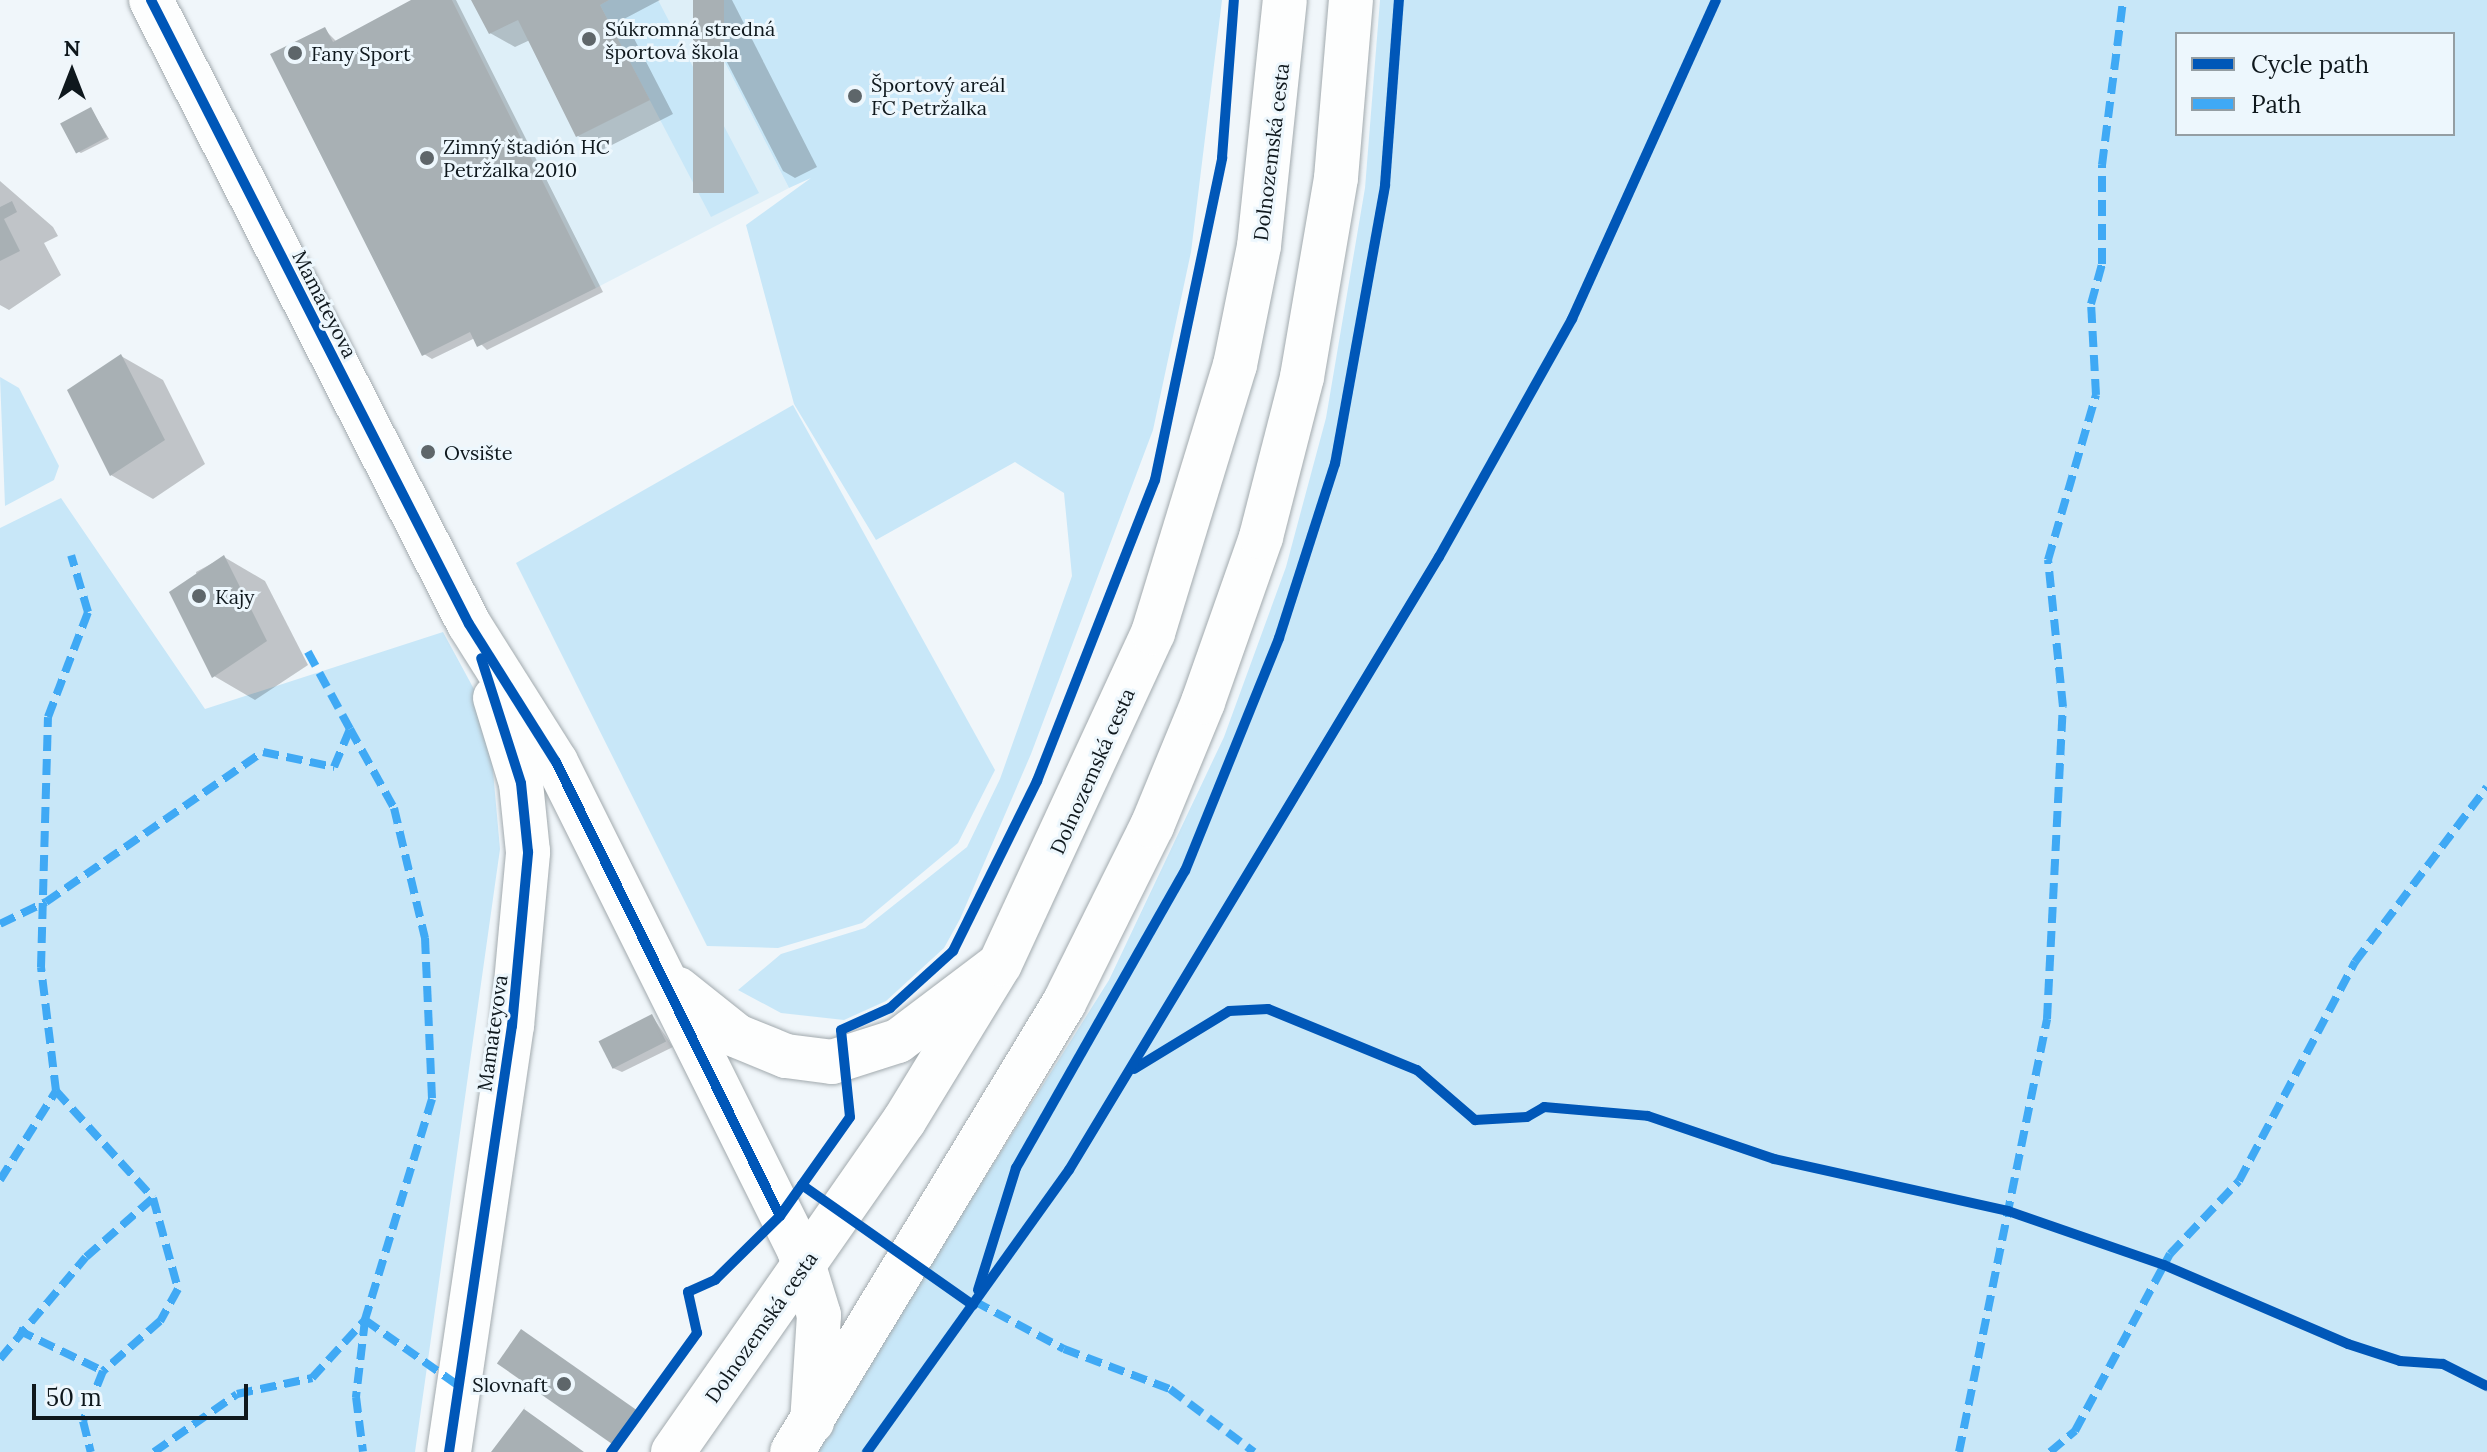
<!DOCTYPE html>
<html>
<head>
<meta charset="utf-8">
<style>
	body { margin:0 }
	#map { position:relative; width:2487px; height:1452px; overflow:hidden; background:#f0f6fa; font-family:Lora,serif }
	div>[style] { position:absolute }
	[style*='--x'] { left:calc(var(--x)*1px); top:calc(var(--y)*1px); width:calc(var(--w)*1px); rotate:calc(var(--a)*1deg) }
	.built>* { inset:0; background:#deeff8 }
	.green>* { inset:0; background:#c8e7f8 }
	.shadow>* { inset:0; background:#0003; transform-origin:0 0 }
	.building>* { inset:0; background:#a8b0b4; transform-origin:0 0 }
	.roads { filter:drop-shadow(0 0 2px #a2aaae) drop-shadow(0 0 2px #a2aaae) }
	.minor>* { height:44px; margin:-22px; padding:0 22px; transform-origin:22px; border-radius:22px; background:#fdfefe }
	.major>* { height:44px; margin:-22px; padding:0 22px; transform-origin:22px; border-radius:22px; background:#fdfefe }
	.quiet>* { height:8px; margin-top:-4px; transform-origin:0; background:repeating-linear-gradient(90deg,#3fa9f5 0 16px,transparent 0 24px) }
	.cycleway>* { height:10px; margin:-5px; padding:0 5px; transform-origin:5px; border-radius:5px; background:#0057b8 }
	.dots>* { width:22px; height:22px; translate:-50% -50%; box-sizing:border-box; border:4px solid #edf7fd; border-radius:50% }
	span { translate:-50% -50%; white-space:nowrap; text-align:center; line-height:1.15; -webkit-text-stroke:6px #edf7fd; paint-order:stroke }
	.poi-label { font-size:20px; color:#0f181d }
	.left { translate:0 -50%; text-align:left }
	.right { translate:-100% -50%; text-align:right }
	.street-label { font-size:20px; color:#0f181d }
	.legend { position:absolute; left:2175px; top:32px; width:280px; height:104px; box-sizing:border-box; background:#edf7fd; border:2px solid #949ea3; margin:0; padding:10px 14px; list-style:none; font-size:24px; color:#0f181d }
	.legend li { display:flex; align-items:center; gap:16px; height:40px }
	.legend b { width:40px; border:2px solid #949ea3 }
	.north { position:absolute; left:32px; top:32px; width:80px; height:80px; -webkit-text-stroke:6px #edf7fd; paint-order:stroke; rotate:0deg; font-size:22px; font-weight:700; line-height:32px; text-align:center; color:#0f181d }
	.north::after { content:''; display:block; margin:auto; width:28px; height:36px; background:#0f181d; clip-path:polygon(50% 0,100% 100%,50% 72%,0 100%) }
	.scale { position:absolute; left:32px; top:1384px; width:216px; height:36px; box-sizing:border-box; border:4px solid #0f181d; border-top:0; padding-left:10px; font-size:24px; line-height:28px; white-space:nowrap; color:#0f181d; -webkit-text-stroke:6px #edf7fd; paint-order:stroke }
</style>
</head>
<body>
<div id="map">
	<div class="built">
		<i style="clip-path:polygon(452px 0,693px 0,789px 188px,596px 288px)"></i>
	</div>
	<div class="green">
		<i style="clip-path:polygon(609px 0,658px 0,759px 193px,711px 217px,600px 5px)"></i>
		<i style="clip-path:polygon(693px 0,1222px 0,1191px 252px,1153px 430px,1031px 754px,960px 919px,944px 948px,886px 1001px,844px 1020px,781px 1013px,738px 990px,781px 954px,865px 928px,967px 847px,1000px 779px,1072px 576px,1064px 493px,1015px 462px,876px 540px,794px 404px,746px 225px,811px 178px,789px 188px)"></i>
		<i style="clip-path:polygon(evenodd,1380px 0,2487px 0,2487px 1452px,812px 1452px,1109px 980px,1224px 737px,1286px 567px,1326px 418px,1365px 188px,1380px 0,2177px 34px,2453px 34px,2453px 134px,2177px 134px,2177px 34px)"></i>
		<i style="clip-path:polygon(0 377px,19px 388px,59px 466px,54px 480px,5px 506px)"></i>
		<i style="clip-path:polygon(793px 405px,995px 770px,958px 843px,862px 923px,778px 948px,707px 946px,516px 563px)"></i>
		<i style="clip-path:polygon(61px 498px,205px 709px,443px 632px,488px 715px,500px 849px,415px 1452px,0 1452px,0 528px)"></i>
	</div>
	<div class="shadow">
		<i style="clip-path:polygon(414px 0,456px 0,603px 292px,487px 350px,475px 338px,432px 359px,424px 354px,324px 29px,337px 42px)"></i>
		<i style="clip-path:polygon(474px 0,660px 0,624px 19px,673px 114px,602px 150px,578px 136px,530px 40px,515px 47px,490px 33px)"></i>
		<i style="clip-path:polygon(695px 0,732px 0,817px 167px,795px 178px,783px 171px)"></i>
		<i style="clip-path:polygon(91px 109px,109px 139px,81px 153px,77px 151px)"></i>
		<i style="clip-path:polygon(0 181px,53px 227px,58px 236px,44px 243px,61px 275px,9px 310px,0 305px)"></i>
		<i style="clip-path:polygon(121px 356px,163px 380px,205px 464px,153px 499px,111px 475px)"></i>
		<i style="clip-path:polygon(224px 557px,265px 581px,308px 665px,255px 700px,214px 676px,196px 572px)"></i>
		<i style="clip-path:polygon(652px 1016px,673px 1047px,622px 1072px,613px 1068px)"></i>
		<i style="left:521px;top:1332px;width:146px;height:38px;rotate:35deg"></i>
	</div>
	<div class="building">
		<i style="clip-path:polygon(411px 0,452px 0,596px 288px,477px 347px,470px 332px,422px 356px,270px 54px,325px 27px,333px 42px)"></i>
		<i style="clip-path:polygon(471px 0,609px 0,600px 5px,650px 100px,576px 137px,518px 20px,489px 34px)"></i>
		<i style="left:693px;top:0;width:31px;height:193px"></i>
		<i style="left:91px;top:107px;width:34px;height:35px;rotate:62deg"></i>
		<i style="clip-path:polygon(12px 201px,17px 212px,4px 219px,20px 251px,0 261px,0 207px)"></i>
		<i style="clip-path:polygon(121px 354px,165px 440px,110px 476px,67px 390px)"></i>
		<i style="clip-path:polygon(224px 555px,267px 641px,212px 678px,169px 592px)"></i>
		<i style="left:652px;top:1014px;width:31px;height:60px;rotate:63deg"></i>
		<i style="left:521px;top:1329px;width:145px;height:42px;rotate:35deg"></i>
		<i style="clip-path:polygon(526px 1406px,524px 1409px,584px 1452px,491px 1452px)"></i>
	</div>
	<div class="roads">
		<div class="minor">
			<i style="--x:151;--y:0;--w:700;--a:63"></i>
			<i style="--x:469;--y:624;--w:163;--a:57.8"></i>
			<i style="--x:556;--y:762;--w:545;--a:63.53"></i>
			<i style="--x:799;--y:1250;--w:68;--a:72.9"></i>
			<i style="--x:819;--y:1315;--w:107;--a:93.7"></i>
			<i style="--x:678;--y:989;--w:75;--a:38.5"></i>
			<i style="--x:737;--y:1036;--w:53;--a:22.2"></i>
			<i style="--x:786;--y:1056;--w:46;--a:7.4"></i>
			<i style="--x:832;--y:1062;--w:69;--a:-17.7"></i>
			<i style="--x:898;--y:1041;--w:121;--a:-37"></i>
			<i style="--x:449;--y:1452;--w:431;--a:-81.6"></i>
			<i style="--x:512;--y:1026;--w:175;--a:-84.7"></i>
			<i style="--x:528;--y:852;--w:69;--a:-95.8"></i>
			<i style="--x:521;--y:783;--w:89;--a:-107"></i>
		</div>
		<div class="major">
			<i style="--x:673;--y:1452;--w:404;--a:-55.1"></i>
			<i style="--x:904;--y:1121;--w:184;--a:-58.6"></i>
			<i style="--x:1000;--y:964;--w:365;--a:-65.2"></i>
			<i style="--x:1153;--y:633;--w:280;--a:-73"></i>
			<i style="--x:1235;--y:365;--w:121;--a:-78.6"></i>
			<i style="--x:1259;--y:246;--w:247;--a:-84"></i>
			<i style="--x:792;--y:1452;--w:525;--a:-58.79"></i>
			<i style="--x:1064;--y:1003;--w:198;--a:-63.6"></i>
			<i style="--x:1152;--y:826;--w:134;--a:-67.6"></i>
			<i style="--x:1203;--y:702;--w:175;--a:-70.6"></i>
			<i style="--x:1261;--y:537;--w:165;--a:-75.6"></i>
			<i style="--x:1302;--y:377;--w:202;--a:-80.3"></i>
			<i style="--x:1336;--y:178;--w:179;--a:-85.2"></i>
		</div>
	</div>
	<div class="quiet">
		<i style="--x:350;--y:729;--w:90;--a:60.9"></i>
		<i style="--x:394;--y:808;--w:134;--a:76.6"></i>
		<i style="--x:425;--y:938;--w:161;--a:87.5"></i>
		<i style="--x:432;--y:1099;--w:231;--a:106.9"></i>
		<i style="--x:365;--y:1320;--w:115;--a:35.1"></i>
		<i style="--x:0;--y:924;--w:51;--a:-25.6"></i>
		<i style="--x:46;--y:902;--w:264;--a:-34.7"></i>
		<i style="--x:263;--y:752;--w:73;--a:11.9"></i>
		<i style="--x:334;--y:767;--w:41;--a:-67.2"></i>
		<i style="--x:350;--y:729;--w:90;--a:-118.6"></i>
		<i style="--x:56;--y:1091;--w:144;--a:47.8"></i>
		<i style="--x:153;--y:1198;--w:94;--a:74.6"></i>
		<i style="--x:178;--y:1289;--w:37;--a:119"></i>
		<i style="--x:160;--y:1321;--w:76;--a:138.7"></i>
		<i style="--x:103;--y:1371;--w:54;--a:111.8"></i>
		<i style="--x:83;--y:1421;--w:32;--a:76"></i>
		<i style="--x:0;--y:1180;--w:105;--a:-57.8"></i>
		<i style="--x:56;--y:1091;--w:125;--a:-96.9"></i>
		<i style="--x:41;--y:967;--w:250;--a:-88.4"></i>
		<i style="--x:48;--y:717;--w:112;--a:-69.1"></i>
		<i style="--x:88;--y:612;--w:59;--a:-106.6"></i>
		<i style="--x:974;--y:1301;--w:102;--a:28.1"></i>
		<i style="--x:1064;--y:1349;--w:113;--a:20.7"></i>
		<i style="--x:1170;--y:1389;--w:105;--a:36.9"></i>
		<i style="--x:18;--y:1330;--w:94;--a:25.8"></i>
		<i style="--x:0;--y:1359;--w:133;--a:-49.9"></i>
		<i style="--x:86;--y:1257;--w:89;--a:-41.4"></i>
		<i style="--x:154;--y:1452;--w:101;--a:-34.9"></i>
		<i style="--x:237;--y:1394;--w:77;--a:-12"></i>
		<i style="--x:312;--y:1378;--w:79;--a:-47.6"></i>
		<i style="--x:365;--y:1320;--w:78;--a:96.7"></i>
		<i style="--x:356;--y:1397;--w:55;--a:82.7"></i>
		<i style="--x:1959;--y:1452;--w:442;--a:-78.5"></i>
		<i style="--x:2047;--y:1019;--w:312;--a:-87.1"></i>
		<i style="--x:2063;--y:707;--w:148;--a:-95.8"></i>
		<i style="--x:2048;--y:560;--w:172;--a:-73.8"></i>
		<i style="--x:2096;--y:395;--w:91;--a:-93.1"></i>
		<i style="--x:2091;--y:304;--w:41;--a:-74.6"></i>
		<i style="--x:2102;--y:264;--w:99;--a:-90"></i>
		<i style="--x:2102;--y:165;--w:166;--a:-82.7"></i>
		<i style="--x:2050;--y:1452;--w:33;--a:-40"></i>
		<i style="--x:2075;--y:1431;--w:201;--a:-61.8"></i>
		<i style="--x:2170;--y:1254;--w:100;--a:-46.6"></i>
		<i style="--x:2239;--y:1181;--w:248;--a:-62.1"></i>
		<i style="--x:2355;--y:962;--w:219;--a:-53"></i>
	</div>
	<div class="cycleway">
		<i style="--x:151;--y:0;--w:700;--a:63"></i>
		<i style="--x:469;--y:624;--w:163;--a:57.8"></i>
		<i style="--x:556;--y:762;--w:506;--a:63.74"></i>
		<i style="--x:1134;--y:1069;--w:111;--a:-31.4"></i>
		<i style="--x:1229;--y:1011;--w:39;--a:-3"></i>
		<i style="--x:1268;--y:1009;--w:161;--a:22.3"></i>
		<i style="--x:1417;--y:1070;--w:77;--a:40.8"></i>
		<i style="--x:1475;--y:1120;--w:52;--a:-3.3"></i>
		<i style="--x:1527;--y:1117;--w:20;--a:-30"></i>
		<i style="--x:1544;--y:1107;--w:104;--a:4.9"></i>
		<i style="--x:1648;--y:1116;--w:133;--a:18.8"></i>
		<i style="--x:1774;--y:1159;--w:240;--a:12.5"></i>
		<i style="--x:2008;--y:1211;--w:165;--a:19.1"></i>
		<i style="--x:2164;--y:1265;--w:200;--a:23.2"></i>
		<i style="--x:2348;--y:1344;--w:55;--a:18.1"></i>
		<i style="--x:2400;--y:1361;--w:43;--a:4"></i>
		<i style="--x:2443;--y:1364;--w:49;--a:26.6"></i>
		<i style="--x:802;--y:1185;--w:209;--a:35.1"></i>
		<i style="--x:978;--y:1290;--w:128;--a:-72.7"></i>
		<i style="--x:1016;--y:1168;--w:342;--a:-60.4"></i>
		<i style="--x:1185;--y:871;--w:251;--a:-68"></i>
		<i style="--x:1279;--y:638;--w:183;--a:-72.2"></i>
		<i style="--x:1335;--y:464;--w:283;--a:-79.8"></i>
		<i style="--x:1385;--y:185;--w:186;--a:-85.7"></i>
		<i style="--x:449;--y:1452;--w:431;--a:-81.6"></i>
		<i style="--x:512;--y:1026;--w:175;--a:-84.7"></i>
		<i style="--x:528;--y:852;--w:69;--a:-95.8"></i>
		<i style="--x:521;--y:783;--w:131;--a:-107.7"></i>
		<i style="--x:611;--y:1452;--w:147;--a:-54.1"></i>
		<i style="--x:697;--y:1333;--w:42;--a:-102.4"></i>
		<i style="--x:688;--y:1292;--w:30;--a:-24"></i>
		<i style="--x:715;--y:1280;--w:91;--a:-44.6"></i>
		<i style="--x:780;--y:1216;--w:121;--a:-54.7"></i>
		<i style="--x:850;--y:1117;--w:87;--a:-95.9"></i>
		<i style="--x:841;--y:1030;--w:54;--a:-24.2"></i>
		<i style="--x:890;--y:1008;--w:85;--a:-42.1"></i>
		<i style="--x:953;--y:951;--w:190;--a:-63.7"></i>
		<i style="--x:1037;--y:781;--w:323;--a:-68.6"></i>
		<i style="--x:1155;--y:480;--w:329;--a:-78.2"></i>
		<i style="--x:1222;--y:158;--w:158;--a:-85.7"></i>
		<i style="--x:867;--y:1452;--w:347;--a:-54.4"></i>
		<i style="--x:1069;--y:1170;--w:716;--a:-58.89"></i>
		<i style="--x:1439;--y:557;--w:273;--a:-60.8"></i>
		<i style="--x:1572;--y:319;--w:350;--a:-65.7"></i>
	</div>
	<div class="dots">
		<i style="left:589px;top:39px;background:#5e666a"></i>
		<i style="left:295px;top:53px;background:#5e666a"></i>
		<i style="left:855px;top:96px;background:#5e666a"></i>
		<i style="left:427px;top:158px;background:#5e666a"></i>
		<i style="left:428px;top:452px;background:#5e666a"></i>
		<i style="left:199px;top:596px;background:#5e666a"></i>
		<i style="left:564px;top:1384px;background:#5e666a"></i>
	</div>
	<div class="poi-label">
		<span class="left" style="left:605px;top:40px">Súkromná stredná<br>športová škola</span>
		<span class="left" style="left:311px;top:53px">Fany Sport</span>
		<span class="left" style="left:871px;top:96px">Športový areál<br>FC Petržalka</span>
		<span class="left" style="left:443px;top:158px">Zimný štadión HC<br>Petržalka 2010</span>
		<span class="left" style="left:444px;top:452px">Ovsište</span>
		<span class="left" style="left:215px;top:596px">Kajy</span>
		<span class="right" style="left:548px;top:1384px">Slovnaft</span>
	</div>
	<div class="street-label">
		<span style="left:1271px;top:152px;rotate:-83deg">Dolnozemská cesta</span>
		<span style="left:325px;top:304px;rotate:63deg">Mamateyova</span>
		<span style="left:1092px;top:771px;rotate:-66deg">Dolnozemská cesta</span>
		<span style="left:492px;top:1033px;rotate:-82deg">Mamateyova</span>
		<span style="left:761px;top:1327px;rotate:-55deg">Dolnozemská cesta</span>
	</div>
	<ul class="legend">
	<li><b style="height:10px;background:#0057b8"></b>Cycle path</li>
	<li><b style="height:10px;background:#3fa9f5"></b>Path</li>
	</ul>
	<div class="north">N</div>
	<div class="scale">50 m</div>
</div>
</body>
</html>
